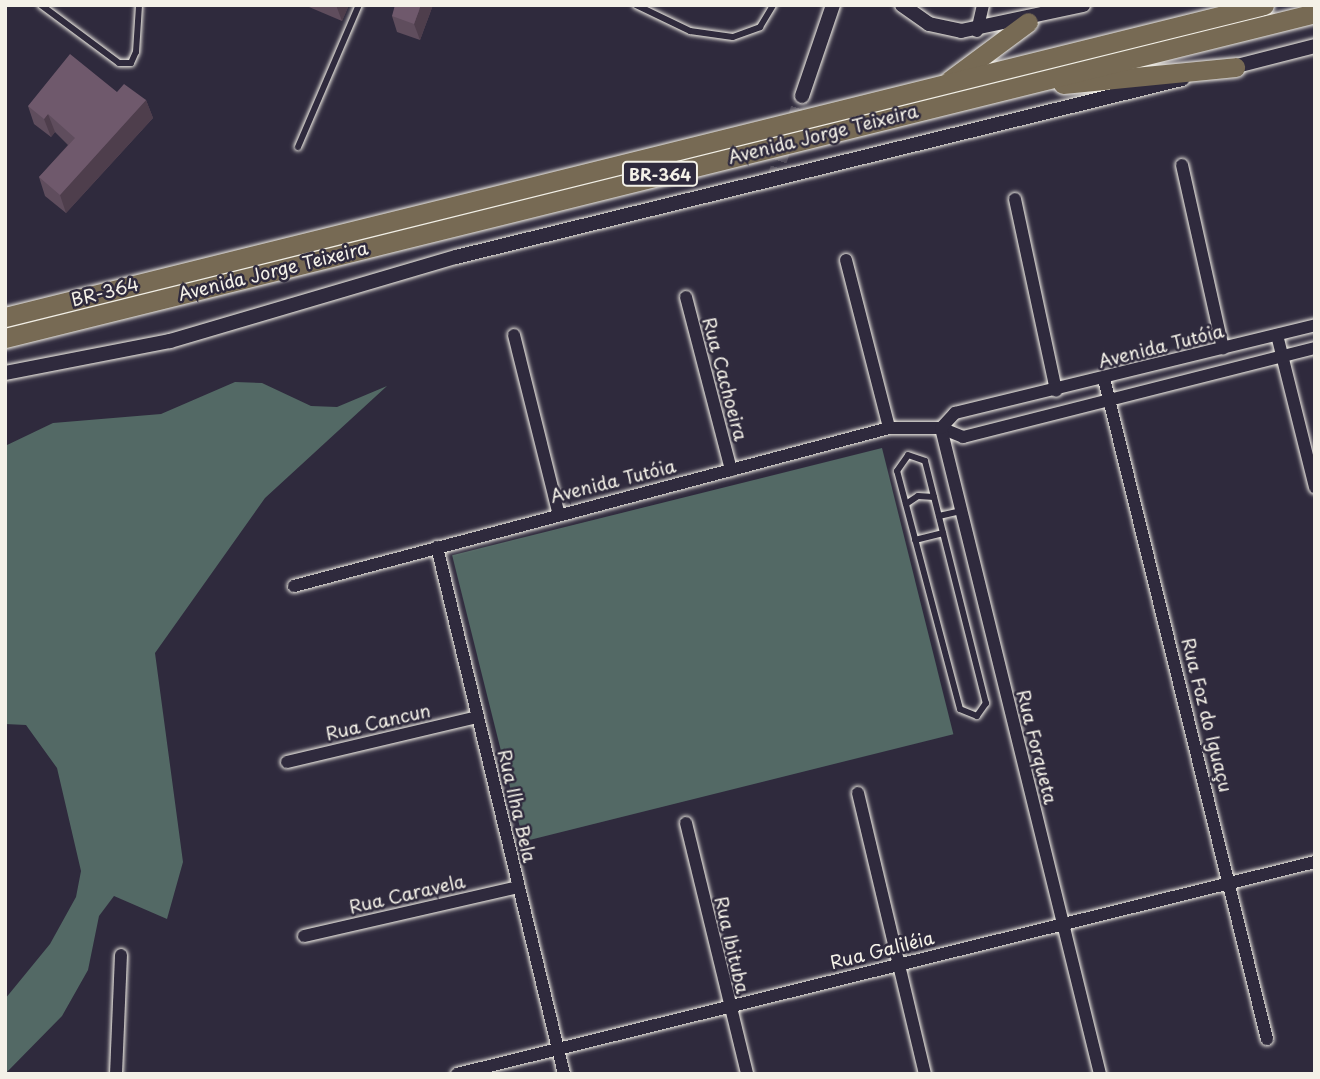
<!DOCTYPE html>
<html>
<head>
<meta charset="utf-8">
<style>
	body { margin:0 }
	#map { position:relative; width:1320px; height:1079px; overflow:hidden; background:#2f2a3d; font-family:"Playpen Sans",sans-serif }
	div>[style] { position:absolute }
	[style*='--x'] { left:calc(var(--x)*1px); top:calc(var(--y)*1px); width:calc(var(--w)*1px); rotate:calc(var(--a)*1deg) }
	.green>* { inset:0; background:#536965; transform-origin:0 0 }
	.tertiary-tunnel>* { height:14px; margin-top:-7px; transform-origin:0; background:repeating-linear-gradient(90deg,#4d4857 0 14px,transparent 0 21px) }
	.roads { filter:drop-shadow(0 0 2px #f4f1e8) drop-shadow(0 0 2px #f4f1e8) }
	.service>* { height:6px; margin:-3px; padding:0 3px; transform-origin:3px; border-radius:3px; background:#2f2a3d }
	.minor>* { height:12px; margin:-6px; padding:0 6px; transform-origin:6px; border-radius:6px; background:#2f2a3d }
	.tertiary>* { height:14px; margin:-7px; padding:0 7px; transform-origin:7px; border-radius:7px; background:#2f2a3d }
	.trunk>* { height:19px; margin:-9.5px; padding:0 9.5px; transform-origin:9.5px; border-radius:9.5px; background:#776a54 }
	.wall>* { inset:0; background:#5f4d5d }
	.shaded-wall>* { inset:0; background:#4e3e4c }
	.building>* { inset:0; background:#6f596c }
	span { translate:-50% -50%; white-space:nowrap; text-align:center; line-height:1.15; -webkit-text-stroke:5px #2f2a3d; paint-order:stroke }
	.shield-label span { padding:2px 5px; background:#2f2a3d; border:2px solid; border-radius:5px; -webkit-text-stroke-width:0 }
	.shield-label { font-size:16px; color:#f4f1e8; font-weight:700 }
	.street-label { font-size:18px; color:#f4f1e8 }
	.frame { position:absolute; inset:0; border:7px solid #f4f1e8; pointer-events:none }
</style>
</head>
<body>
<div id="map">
	<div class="green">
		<i style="clip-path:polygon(235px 382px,262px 383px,311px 406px,337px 407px,387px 386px,265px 498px,155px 653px,183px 862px,167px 919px,114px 896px,99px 916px,88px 970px,62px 1016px,5px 1074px,5px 999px,50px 944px,76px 897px,81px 871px,57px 768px,26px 725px,5px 724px,5px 446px,53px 423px,161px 414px)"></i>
		<i style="left:882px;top:448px;width:295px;height:443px;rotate:76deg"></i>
	</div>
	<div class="tertiary-tunnel">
		<i style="--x:773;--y:181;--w:90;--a:-71.2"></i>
	</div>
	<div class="roads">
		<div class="service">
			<i style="--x:41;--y:5;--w:97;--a:36.6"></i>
			<i style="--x:119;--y:63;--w:12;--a:0"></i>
			<i style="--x:131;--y:63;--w:12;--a:-66"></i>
			<i style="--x:136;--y:52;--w:47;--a:-86.3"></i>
			<i style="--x:636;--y:5;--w:60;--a:25.7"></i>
			<i style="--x:690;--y:31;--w:43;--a:7.9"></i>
			<i style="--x:733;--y:37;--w:29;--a:-20"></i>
			<i style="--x:760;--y:27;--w:26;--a:-59"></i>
			<i style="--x:298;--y:147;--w:155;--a:-66.8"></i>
			<i style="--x:908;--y:455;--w:18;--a:19"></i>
			<i style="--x:925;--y:461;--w:250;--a:75.9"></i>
			<i style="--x:986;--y:703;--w:16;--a:125"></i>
			<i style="--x:977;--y:716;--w:18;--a:-158"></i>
			<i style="--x:960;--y:709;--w:246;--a:-104.8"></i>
			<i style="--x:897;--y:471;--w:19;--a:-55"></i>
			<i style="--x:906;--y:504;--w:14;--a:-34"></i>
			<i style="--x:918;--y:496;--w:16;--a:4"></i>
			<i style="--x:939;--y:516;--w:22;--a:-13"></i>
			<i style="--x:915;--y:540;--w:29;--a:-14"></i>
		</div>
		<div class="minor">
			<i style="--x:977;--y:31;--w:27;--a:-77"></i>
			<i style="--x:1182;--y:165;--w:188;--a:77.4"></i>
			<i style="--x:1015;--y:199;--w:196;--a:77.9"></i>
			<i style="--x:846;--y:260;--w:173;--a:75.6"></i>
			<i style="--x:686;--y:297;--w:179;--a:75.4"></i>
			<i style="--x:514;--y:335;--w:182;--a:76"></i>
			<i style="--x:1277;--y:335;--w:157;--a:76"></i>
			<i style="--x:1104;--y:379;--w:680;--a:76.13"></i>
			<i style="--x:889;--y:428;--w:52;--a:0"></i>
			<i style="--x:941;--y:428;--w:24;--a:22"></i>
			<i style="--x:963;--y:437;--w:363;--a:-14.2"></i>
			<i style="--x:941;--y:428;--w:665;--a:76.17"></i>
			<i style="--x:941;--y:428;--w:21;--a:-47"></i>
			<i style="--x:955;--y:413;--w:371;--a:-13.7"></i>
			<i style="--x:437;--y:547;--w:542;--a:76.45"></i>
			<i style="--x:294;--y:586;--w:616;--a:-14.87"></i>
			<i style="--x:287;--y:762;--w:195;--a:-13.3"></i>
			<i style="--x:858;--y:793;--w:289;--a:76.6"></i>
			<i style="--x:686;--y:823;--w:258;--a:76.3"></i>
			<i style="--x:304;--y:936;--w:220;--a:-12.9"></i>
			<i style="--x:116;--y:1074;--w:119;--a:-87.6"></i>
			<i style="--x:457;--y:1074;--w:884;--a:-13.88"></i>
		</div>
		<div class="tertiary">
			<i style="--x:902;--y:5;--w:33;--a:35"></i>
			<i style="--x:929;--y:24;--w:33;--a:12"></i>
			<i style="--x:961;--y:31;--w:125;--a:-12"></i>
			<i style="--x:1225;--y:69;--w:93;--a:-14.3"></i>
			<i style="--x:802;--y:96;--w:96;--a:-71.2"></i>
			<i style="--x:5;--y:373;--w:168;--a:-11"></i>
			<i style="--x:170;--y:341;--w:298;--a:-16.4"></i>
			<i style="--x:456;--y:257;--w:748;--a:-13.78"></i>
		</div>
		<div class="trunk">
			<i style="--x:950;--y:80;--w:97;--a:-36.6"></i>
			<i style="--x:1063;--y:84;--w:173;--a:-5.6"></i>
			<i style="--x:5;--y:317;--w:1297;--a:-13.92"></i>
			<i style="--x:5;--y:338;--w:1350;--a:-13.93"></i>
		</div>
	</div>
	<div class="wall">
		<i style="clip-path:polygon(309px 5px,349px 5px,342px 21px,309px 7px)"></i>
		<i style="clip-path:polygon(433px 5px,420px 40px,397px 32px,392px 16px)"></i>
		<i style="clip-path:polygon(117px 92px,146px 100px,153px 118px,66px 213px,45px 196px,39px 177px,68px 145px,55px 132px,51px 137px,34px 124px,28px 106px)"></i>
	</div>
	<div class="shaded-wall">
		<i style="clip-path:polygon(336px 5px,349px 5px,342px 21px)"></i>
		<i style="clip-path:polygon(421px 5px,433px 5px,420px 40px,414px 24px)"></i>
		<i style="clip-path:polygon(146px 100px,153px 118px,66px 213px,60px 195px)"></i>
		<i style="clip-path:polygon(48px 114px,55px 132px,51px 137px,44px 119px)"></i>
	</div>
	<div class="building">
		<i style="clip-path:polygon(395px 5px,421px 5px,414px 24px,392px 16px)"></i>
		<i style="clip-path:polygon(70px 54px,117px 92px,124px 84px,146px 100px,60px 195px,39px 177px,75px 138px,48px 114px,44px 119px,28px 106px)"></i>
	</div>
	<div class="shield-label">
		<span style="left:660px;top:174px">BR-364</span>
	</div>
	<div class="street-label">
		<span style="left:823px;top:134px;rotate:-14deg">Avenida Jorge Teixeira</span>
		<span style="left:273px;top:271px;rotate:-14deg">Avenida Jorge Teixeira</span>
		<span style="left:105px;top:292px;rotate:-14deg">BR-364</span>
		<span style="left:1161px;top:346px;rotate:-14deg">Avenida Tutóia</span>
		<span style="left:725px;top:379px;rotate:75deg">Rua Cachoeira</span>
		<span style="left:613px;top:481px;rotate:-14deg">Avenida Tutóia</span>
		<span style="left:1207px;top:715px;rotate:76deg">Rua Foz do Iguaçu</span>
		<span style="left:378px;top:722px;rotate:-13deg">Rua Cancun</span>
		<span style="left:1037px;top:747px;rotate:76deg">Rua Forqueta</span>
		<span style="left:517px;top:806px;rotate:77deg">Rua Ilha Bela</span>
		<span style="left:407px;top:894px;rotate:-13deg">Rua Caravela</span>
		<span style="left:732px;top:945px;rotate:77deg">Rua Ibituba</span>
		<span style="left:882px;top:950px;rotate:-14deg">Rua Galiléia</span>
	</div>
	<div class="frame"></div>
</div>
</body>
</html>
